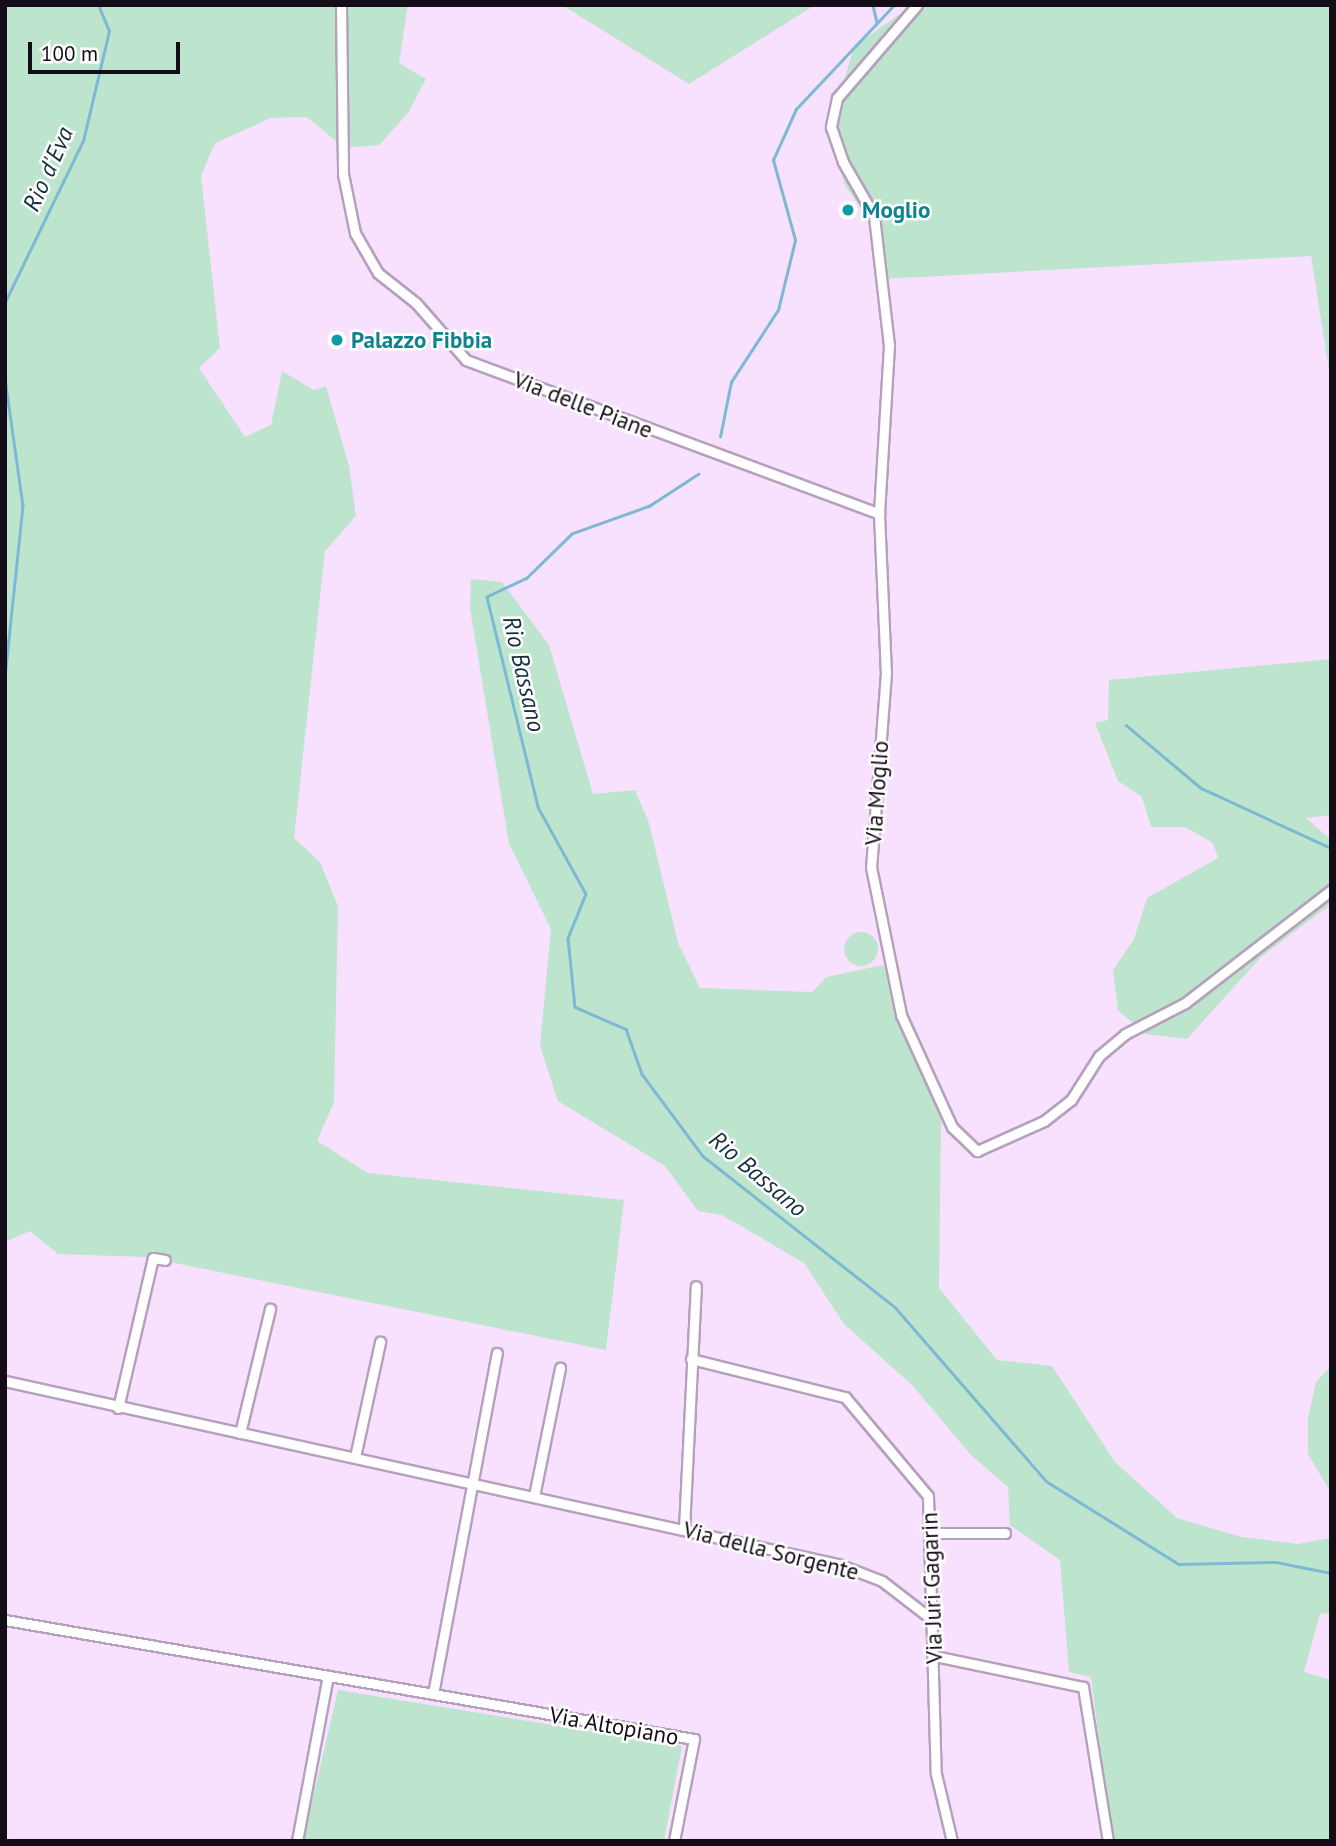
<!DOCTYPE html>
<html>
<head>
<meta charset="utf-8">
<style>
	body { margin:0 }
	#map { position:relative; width:1336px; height:1846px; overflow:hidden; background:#f7e1fe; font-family:"PT Sans",sans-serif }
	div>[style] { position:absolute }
	.green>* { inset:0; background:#bde5cd }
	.round { border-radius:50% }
	.stream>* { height:2.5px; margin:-1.25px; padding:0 1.25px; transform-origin:1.25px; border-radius:1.25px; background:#7db8d5 }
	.roads { filter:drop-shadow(2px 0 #b5a1bc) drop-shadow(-2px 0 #b5a1bc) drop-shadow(0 2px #b5a1bc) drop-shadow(0 -2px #b5a1bc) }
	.minor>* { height:9px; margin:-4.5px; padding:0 4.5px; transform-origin:4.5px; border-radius:4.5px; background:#fff }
	.dots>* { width:19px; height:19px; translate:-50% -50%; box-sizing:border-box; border:4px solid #fff; border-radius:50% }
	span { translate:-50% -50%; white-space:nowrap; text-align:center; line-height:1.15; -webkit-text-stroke:5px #fff; paint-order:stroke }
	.culture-label { font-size:23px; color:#0d838f; font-weight:700 }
	.left { translate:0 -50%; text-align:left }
	.street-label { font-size:23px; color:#140d17 }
	.water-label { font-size:24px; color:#132f3d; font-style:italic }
	.frame { position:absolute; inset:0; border:7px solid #140d17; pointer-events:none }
	.scale { position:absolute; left:28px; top:42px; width:152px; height:32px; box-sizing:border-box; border:4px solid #140d17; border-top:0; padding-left:9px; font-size:21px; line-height:24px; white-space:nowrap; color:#140d17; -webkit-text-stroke:5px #fff; paint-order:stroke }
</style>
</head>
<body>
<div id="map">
	<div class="green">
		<i style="clip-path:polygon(5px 5px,408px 5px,399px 63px,426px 79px,408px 113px,379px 145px,344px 148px,307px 117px,271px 118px,215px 143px,201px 176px,220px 348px,199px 368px,245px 437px,271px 425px,282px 371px,314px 390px,326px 386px,349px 466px,356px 516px,325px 551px,294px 838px,320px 862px,338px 906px,334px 1102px,317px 1141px,368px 1173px,624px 1200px,606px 1350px,145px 1257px,58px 1254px,30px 1231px,5px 1242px)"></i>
		<i style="clip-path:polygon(562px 5px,815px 5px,689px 84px)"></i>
		<i style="clip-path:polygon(913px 5px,1331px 5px,1331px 383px,1311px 256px,883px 279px,882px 285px,882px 240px,845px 185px,829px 133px,854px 46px)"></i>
		<i style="clip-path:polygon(471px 579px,502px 582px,549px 645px,593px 794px,635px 790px,649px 823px,678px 943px,700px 988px,812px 992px,826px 977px,883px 965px,941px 1119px,939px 1288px,997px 1360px,1052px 1366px,1115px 1462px,1177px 1518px,1242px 1537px,1297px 1544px,1331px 1538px,1331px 1613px,1320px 1614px,1304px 1672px,1331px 1680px,1331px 1841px,1112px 1841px,1091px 1677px,1069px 1672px,1060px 1560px,1010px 1525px,1008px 1487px,971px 1455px,913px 1386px,844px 1324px,804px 1263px,722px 1215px,698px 1211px,665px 1166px,558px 1101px,540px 1046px,551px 929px,509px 844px,470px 609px)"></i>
		<i style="clip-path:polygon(1331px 659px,1331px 815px,1306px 818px,1331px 840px,1331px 904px,1261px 957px,1187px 1039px,1145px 1034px,1118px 1010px,1113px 970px,1134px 939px,1147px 898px,1218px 858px,1213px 843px,1185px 827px,1151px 827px,1142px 797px,1118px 781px,1095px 723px,1108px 720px,1109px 680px)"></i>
		<i class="round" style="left:844px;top:932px;width:34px;height:34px"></i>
		<i style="clip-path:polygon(1331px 1366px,1331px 1493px,1308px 1454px,1308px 1418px,1316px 1382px)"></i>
		<i style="clip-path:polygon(338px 1690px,682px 1746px,664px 1841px,303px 1841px)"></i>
	</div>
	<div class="stream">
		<i style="left:873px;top:5px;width:18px;rotate:77deg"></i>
		<i style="left:5px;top:302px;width:179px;rotate:-64.2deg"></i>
		<i style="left:83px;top:141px;width:113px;rotate:-76.7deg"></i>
		<i style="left:109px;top:31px;width:28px;rotate:-113deg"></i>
		<i style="left:5px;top:378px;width:129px;rotate:82deg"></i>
		<i style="left:23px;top:506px;width:172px;rotate:96deg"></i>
		<i style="left:720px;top:437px;width:56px;rotate:-78.7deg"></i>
		<i style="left:731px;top:382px;width:86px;rotate:-56.9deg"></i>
		<i style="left:778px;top:310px;width:72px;rotate:-76.3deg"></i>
		<i style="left:795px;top:240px;width:83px;rotate:-105.4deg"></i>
		<i style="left:773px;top:160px;width:56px;rotate:-65.7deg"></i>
		<i style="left:796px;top:109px;width:143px;rotate:-46.7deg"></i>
		<i style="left:699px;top:474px;width:59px;rotate:146.9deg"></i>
		<i style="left:650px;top:506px;width:83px;rotate:160.3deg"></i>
		<i style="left:572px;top:534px;width:63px;rotate:135.6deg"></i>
		<i style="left:527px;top:578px;width:44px;rotate:154.6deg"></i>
		<i style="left:487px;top:597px;width:216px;rotate:76.3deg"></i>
		<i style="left:538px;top:807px;width:99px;rotate:61.1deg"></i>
		<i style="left:586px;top:894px;width:48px;rotate:112.2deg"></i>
		<i style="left:568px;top:938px;width:69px;rotate:84.2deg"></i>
		<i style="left:575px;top:1007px;width:56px;rotate:23.3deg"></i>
		<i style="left:626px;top:1029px;width:48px;rotate:70.4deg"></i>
		<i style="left:642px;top:1074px;width:102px;rotate:53.4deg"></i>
		<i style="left:703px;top:1156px;width:244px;rotate:38.2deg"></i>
		<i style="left:895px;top:1307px;width:230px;rotate:49deg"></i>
		<i style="left:1046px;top:1481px;width:157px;rotate:32deg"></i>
		<i style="left:1179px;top:1564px;width:97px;rotate:-1.2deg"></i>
		<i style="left:1276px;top:1562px;width:56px;rotate:11.3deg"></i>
		<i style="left:1126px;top:725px;width:98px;rotate:40deg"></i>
		<i style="left:1201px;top:788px;width:143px;rotate:24.8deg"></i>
	</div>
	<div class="roads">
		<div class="minor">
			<i style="left:341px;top:5px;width:169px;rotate:89.3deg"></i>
			<i style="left:343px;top:174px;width:60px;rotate:78.5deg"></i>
			<i style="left:355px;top:233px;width:46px;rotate:60.1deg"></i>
			<i style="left:378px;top:273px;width:48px;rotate:38.3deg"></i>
			<i style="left:416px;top:303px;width:76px;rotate:48.7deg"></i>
			<i style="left:466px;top:360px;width:441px;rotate:20.4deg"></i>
			<i style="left:917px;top:5px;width:123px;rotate:130.7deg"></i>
			<i style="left:837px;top:98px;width:30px;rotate:102deg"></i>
			<i style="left:831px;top:127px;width:37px;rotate:71deg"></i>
			<i style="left:843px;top:162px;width:62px;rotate:60.1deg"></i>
			<i style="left:874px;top:216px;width:130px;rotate:83.4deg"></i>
			<i style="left:889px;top:345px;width:169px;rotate:93.4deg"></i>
			<i style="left:879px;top:514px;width:159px;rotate:87.5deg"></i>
			<i style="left:886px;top:673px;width:195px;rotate:94.4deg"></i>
			<i style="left:871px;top:867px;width:151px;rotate:78.5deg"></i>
			<i style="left:901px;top:1015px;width:123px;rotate:65.5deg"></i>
			<i style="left:952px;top:1127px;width:35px;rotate:44deg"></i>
			<i style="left:977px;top:1151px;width:73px;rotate:-24.1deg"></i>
			<i style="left:1044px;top:1121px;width:34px;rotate:-38deg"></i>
			<i style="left:1071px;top:1100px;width:52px;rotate:-57.5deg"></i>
			<i style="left:1099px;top:1056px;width:34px;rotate:-40deg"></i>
			<i style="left:1125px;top:1034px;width:68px;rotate:-27.3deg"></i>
			<i style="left:1185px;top:1003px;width:185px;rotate:-37.7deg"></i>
			<i style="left:691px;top:1359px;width:159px;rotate:13.9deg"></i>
			<i style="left:845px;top:1397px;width:129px;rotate:50deg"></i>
			<i style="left:928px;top:1496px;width:278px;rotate:88.4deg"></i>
			<i style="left:936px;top:1774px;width:69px;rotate:76.6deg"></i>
			<i style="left:5px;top:1381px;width:853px;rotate:12.39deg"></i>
			<i style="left:838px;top:1564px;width:47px;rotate:21.1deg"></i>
			<i style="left:882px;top:1581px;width:61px;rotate:37.6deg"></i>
			<i style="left:118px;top:1408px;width:154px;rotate:-76.9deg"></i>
			<i style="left:153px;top:1258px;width:12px;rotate:9deg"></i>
			<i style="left:240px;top:1433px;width:128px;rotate:-76.4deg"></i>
			<i style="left:355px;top:1457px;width:118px;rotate:-77.7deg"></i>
			<i style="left:534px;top:1496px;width:131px;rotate:-78.5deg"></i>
			<i style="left:684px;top:1529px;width:243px;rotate:-87.2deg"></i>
			<i style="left:930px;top:1533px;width:75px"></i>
			<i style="left:5px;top:1620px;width:699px;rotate:9.8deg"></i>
			<i style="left:694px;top:1739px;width:104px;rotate:101.1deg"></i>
			<i style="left:935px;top:1656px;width:151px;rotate:11.8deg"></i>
			<i style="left:1083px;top:1687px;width:156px;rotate:80.8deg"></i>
			<i style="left:433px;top:1694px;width:347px;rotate:-79.4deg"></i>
			<i style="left:297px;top:1841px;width:168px;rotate:-79.4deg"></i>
		</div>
	</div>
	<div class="dots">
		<i style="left:848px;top:210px;background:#0f9aa8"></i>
		<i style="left:337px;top:340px;background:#0f9aa8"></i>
	</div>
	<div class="culture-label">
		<span class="left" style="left:862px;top:210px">Moglio</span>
		<span class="left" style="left:351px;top:340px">Palazzo Fibbia</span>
	</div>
	<div class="street-label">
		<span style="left:583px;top:405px;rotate:21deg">Via delle Piane</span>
		<span style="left:877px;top:793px;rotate:-86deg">Via Moglio</span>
		<span style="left:771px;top:1551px;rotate:14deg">Via della Sorgente</span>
		<span style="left:932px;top:1588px;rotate:-92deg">Via Juri Gagarin</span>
		<span style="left:614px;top:1726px;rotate:10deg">Via Altopiano</span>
	</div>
	<div class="water-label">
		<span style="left:48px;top:169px;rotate:-66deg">Rio d'Eva</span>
		<span style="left:524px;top:674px;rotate:77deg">Rio Bassano</span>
		<span style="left:758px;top:1174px;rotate:40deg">Rio Bassano</span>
	</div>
	<div class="frame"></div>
	<div class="scale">100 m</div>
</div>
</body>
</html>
